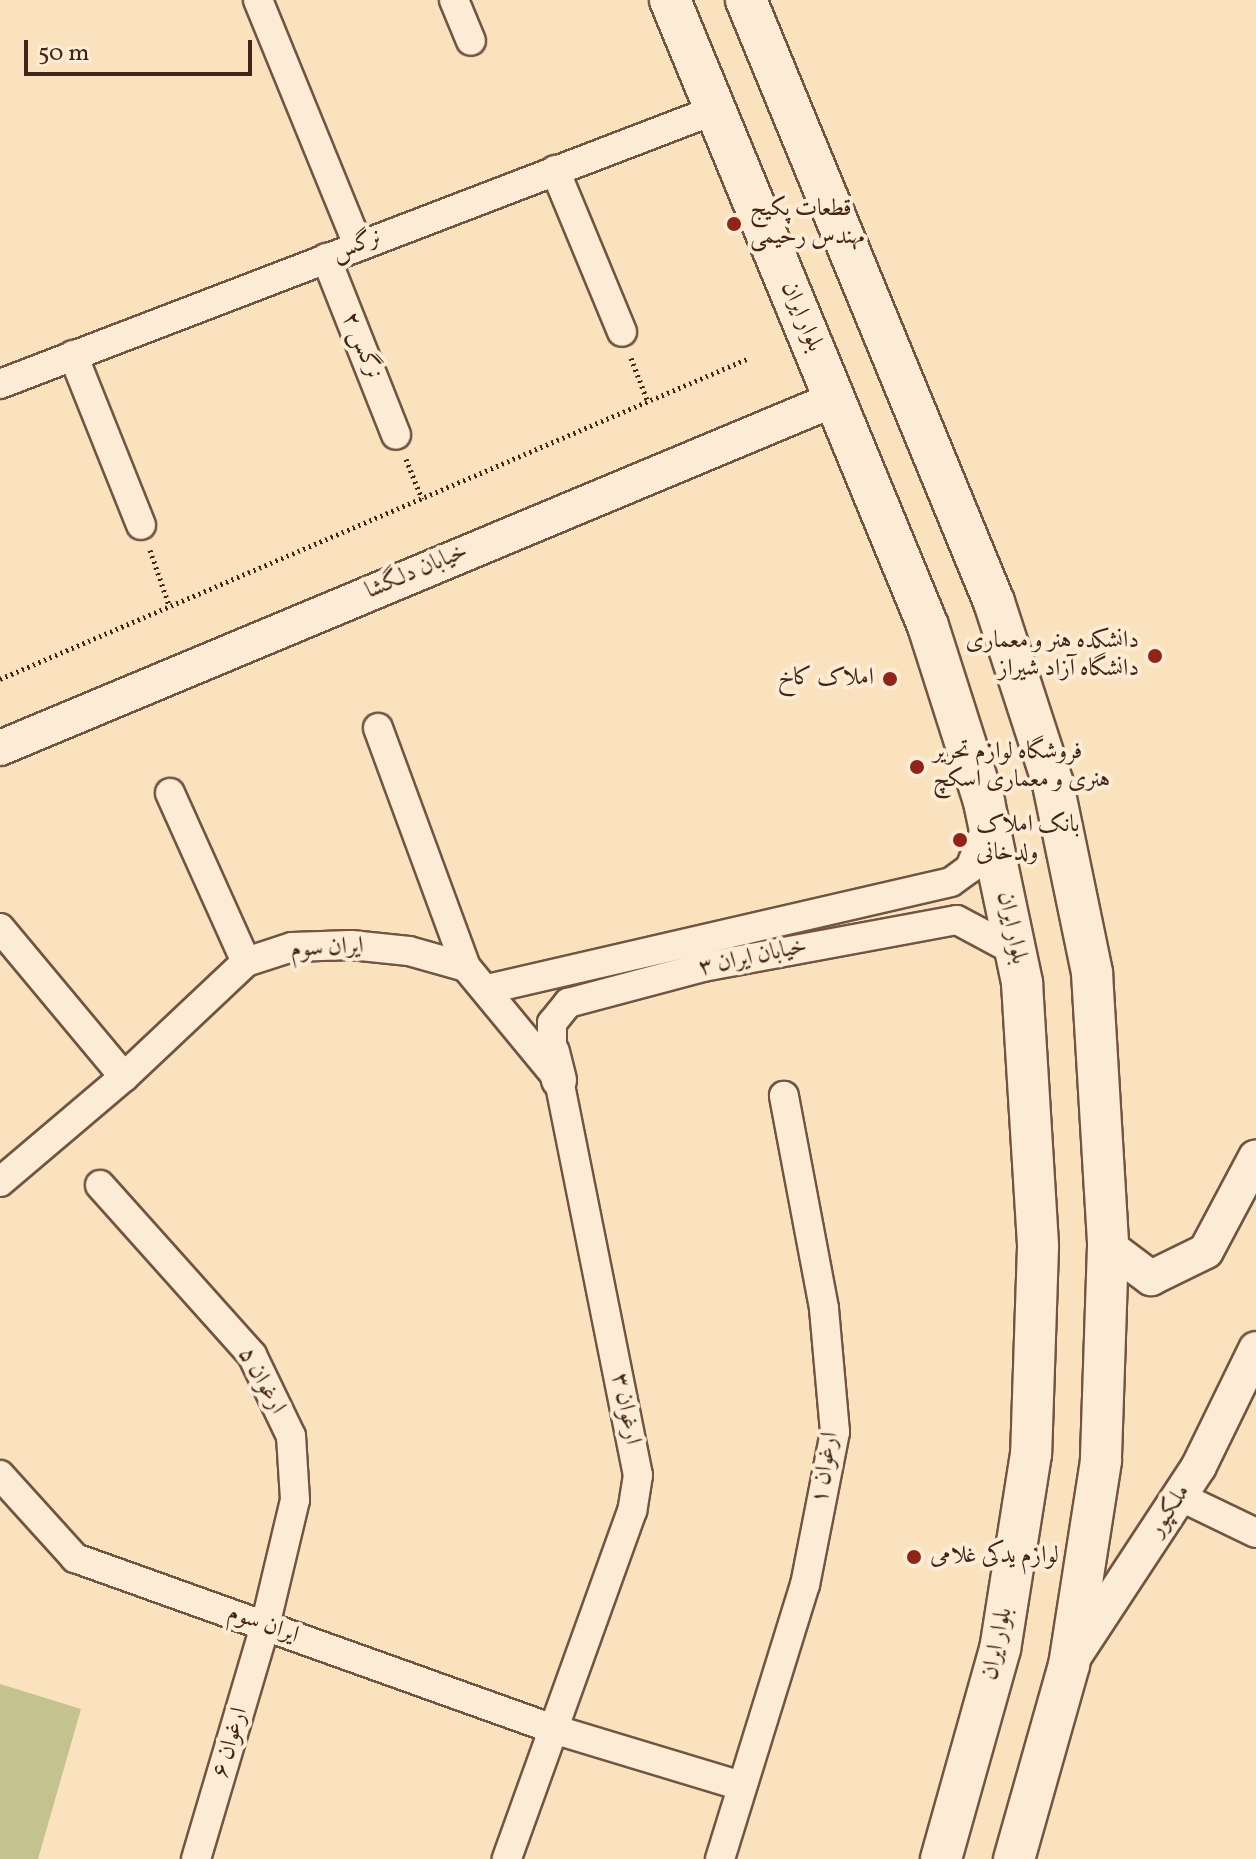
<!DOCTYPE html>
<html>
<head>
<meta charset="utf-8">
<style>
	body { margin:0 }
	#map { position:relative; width:1256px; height:1859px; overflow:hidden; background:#fae2bf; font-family:Vollkorn,Amiri,serif }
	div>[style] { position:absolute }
	.green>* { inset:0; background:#c4c28e }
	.path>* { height:5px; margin-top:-2.5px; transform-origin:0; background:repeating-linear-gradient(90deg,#442418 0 2px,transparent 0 6px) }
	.roads { filter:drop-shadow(2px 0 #725442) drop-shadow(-2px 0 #725442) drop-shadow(0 2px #725442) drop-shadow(0 -2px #725442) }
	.minor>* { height:28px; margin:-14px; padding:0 14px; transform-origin:14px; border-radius:14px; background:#fcecd5 }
	.tertiary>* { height:34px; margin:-17px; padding:0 17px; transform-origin:17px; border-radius:17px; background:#fcecd5 }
	.secondary>* { height:40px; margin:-20px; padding:0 20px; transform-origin:20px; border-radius:20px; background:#fcecd5 }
	.dots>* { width:22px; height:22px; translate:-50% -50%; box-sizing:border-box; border:4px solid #fcecd5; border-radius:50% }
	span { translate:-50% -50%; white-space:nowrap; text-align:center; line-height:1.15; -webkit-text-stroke:8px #fcecd5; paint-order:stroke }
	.poi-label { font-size:24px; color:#442418 }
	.left { translate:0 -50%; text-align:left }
	.right { translate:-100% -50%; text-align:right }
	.street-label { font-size:24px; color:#442418 }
	.scale { position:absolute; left:24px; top:40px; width:228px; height:36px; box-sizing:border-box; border:4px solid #442418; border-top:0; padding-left:10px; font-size:24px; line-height:28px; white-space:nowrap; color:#442418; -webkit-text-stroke:6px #fcecd5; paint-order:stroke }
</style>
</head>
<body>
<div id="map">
	<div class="green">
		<i style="clip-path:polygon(0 1684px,81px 1709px,38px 1859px,0 1859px)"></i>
	</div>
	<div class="path">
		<i style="left:631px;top:358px;width:47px;rotate:68.9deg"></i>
		<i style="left:406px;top:459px;width:43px;rotate:68.2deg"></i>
		<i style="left:150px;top:550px;width:58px;rotate:70.9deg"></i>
		<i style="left:0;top:679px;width:815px;rotate:-23.2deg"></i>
	</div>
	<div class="roads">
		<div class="minor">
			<i style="left:258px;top:0;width:265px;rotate:67.8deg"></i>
			<i style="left:454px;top:0;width:44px;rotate:67.5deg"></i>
			<i style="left:555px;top:170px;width:175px;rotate:67.5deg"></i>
			<i style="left:326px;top:258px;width:190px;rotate:68.4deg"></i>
			<i style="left:73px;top:355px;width:183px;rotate:68.2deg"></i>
			<i style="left:0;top:384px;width:766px;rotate:-20.97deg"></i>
			<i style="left:378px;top:728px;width:255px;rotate:69.8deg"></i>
			<i style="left:170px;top:793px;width:185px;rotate:65.8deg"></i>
			<i style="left:0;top:928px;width:194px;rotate:50.2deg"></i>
			<i style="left:488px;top:989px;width:475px;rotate:-13deg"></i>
			<i style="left:951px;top:882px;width:24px;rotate:-36deg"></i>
			<i style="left:970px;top:868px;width:48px;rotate:-68.2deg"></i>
			<i style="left:552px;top:1052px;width:29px;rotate:-90deg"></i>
			<i style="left:552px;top:1023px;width:26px;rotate:-51deg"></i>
			<i style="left:568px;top:1003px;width:140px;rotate:-14.9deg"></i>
			<i style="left:703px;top:967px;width:258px;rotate:-10.5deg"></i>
			<i style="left:957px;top:920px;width:66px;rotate:28.1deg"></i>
			<i style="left:0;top:1182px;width:162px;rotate:-40.3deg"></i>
			<i style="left:124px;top:1077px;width:168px;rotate:-43.3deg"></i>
			<i style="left:246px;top:962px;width:48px;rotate:-18.1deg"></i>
			<i style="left:292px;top:947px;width:59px;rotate:-1.9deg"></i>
			<i style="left:351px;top:945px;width:58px;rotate:5.9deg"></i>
			<i style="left:409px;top:951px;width:59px;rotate:15.7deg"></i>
			<i style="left:466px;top:967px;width:146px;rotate:50.5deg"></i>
			<i style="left:559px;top:1080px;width:403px;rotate:78.7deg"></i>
			<i style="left:638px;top:1475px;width:36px;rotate:99deg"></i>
			<i style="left:632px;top:1511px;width:370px;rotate:109.8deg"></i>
			<i style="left:100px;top:1185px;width:228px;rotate:48.2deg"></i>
			<i style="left:252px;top:1355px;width:90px;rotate:64.3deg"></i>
			<i style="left:291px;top:1436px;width:64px;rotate:86.4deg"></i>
			<i style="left:295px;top:1500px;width:130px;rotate:103.4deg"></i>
			<i style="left:265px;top:1626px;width:243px;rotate:106.5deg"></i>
			<i style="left:0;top:1475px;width:112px;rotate:47.9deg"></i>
			<i style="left:75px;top:1558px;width:511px;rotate:19.68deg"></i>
			<i style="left:556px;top:1730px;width:194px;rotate:16.8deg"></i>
			<i style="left:1179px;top:1496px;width:85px;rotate:25.7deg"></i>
			<i style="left:720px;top:1859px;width:287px;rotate:-72.8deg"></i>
			<i style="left:805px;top:1585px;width:156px;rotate:-78.9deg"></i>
			<i style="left:835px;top:1432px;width:124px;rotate:-95.1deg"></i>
			<i style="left:824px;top:1308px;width:216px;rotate:-100.7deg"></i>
		</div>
		<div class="tertiary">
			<i style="left:0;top:748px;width:905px;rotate:-22.68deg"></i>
			<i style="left:552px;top:1052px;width:29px;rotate:76deg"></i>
			<i style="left:1108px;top:1246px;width:54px;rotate:36.7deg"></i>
			<i style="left:1151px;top:1278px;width:61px;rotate:-26.1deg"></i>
			<i style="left:1206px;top:1251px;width:106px;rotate:-62deg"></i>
			<i style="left:1071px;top:1661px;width:233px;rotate:-56.7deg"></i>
			<i style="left:1199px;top:1466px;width:130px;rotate:-64deg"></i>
		</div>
		<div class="secondary">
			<i style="left:670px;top:0;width:677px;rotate:67.6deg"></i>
			<i style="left:928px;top:626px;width:185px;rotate:72.3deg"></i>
			<i style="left:984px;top:802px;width:185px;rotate:78.1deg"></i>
			<i style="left:1022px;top:983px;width:264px;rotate:86.5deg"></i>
			<i style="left:1038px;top:1247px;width:207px;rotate:91.9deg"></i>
			<i style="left:1031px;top:1454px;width:197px;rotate:99deg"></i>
			<i style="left:1000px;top:1649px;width:218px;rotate:105.7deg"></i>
			<i style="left:746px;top:0;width:651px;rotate:67.61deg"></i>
			<i style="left:994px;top:602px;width:191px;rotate:72deg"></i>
			<i style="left:1053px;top:784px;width:193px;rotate:78.3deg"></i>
			<i style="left:1092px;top:973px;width:273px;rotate:86.6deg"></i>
			<i style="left:1108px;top:1246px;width:215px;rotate:91.9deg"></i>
			<i style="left:1101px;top:1461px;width:206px;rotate:98.9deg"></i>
			<i style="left:1069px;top:1665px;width:202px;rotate:105.8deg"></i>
		</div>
	</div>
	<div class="dots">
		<i style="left:734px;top:224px;background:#8f2418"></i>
		<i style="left:1155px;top:656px;background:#8f2418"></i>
		<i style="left:890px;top:679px;background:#8f2418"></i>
		<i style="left:917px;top:767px;background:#8f2418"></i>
		<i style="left:960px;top:840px;background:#8f2418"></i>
		<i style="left:914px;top:1557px;background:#8f2418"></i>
	</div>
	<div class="poi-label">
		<span class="left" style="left:750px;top:224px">قطعات پکیج<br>مهندس رحیمی</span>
		<span class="right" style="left:1139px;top:656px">دانشکده هنر و معماری<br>دانشگاه آزاد شیراز</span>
		<span class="right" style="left:874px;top:679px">املاک کاخ</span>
		<span class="left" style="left:933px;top:767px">فروشگاه لوازم تحریر<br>هنری و معماری اسکچ</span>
		<span class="left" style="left:976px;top:840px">بانک املاک<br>ولدخانی</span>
		<span class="left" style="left:930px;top:1557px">لوازم یدکی غلامی</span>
	</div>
	<div class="street-label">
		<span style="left:357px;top:246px;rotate:-21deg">نرگس</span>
		<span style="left:801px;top:317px;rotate:67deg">بلوار ایران</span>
		<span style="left:361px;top:346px;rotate:68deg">نرگس ۲</span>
		<span style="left:417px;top:572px;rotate:-23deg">خیابان دلگشا</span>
		<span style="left:1011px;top:928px;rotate:78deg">بلوار ایران</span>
		<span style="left:327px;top:949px;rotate:-3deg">ایران سوم</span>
		<span style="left:753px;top:958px;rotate:-12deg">خیابان ایران ۳</span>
		<span style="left:261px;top:1381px;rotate:61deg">ارغوان ۵</span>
		<span style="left:625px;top:1409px;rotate:79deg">ارغوان ۳</span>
		<span style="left:826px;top:1468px;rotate:-81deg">ارغوان ۱</span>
		<span style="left:1170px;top:1511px;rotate:-57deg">ملکپور</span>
		<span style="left:263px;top:1625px;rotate:20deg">ایران سوم</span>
		<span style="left:998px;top:1644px;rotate:-78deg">بلوار ایران</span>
		<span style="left:231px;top:1743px;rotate:-73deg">ارغوان ۶</span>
	</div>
	<div class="scale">50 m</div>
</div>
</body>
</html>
